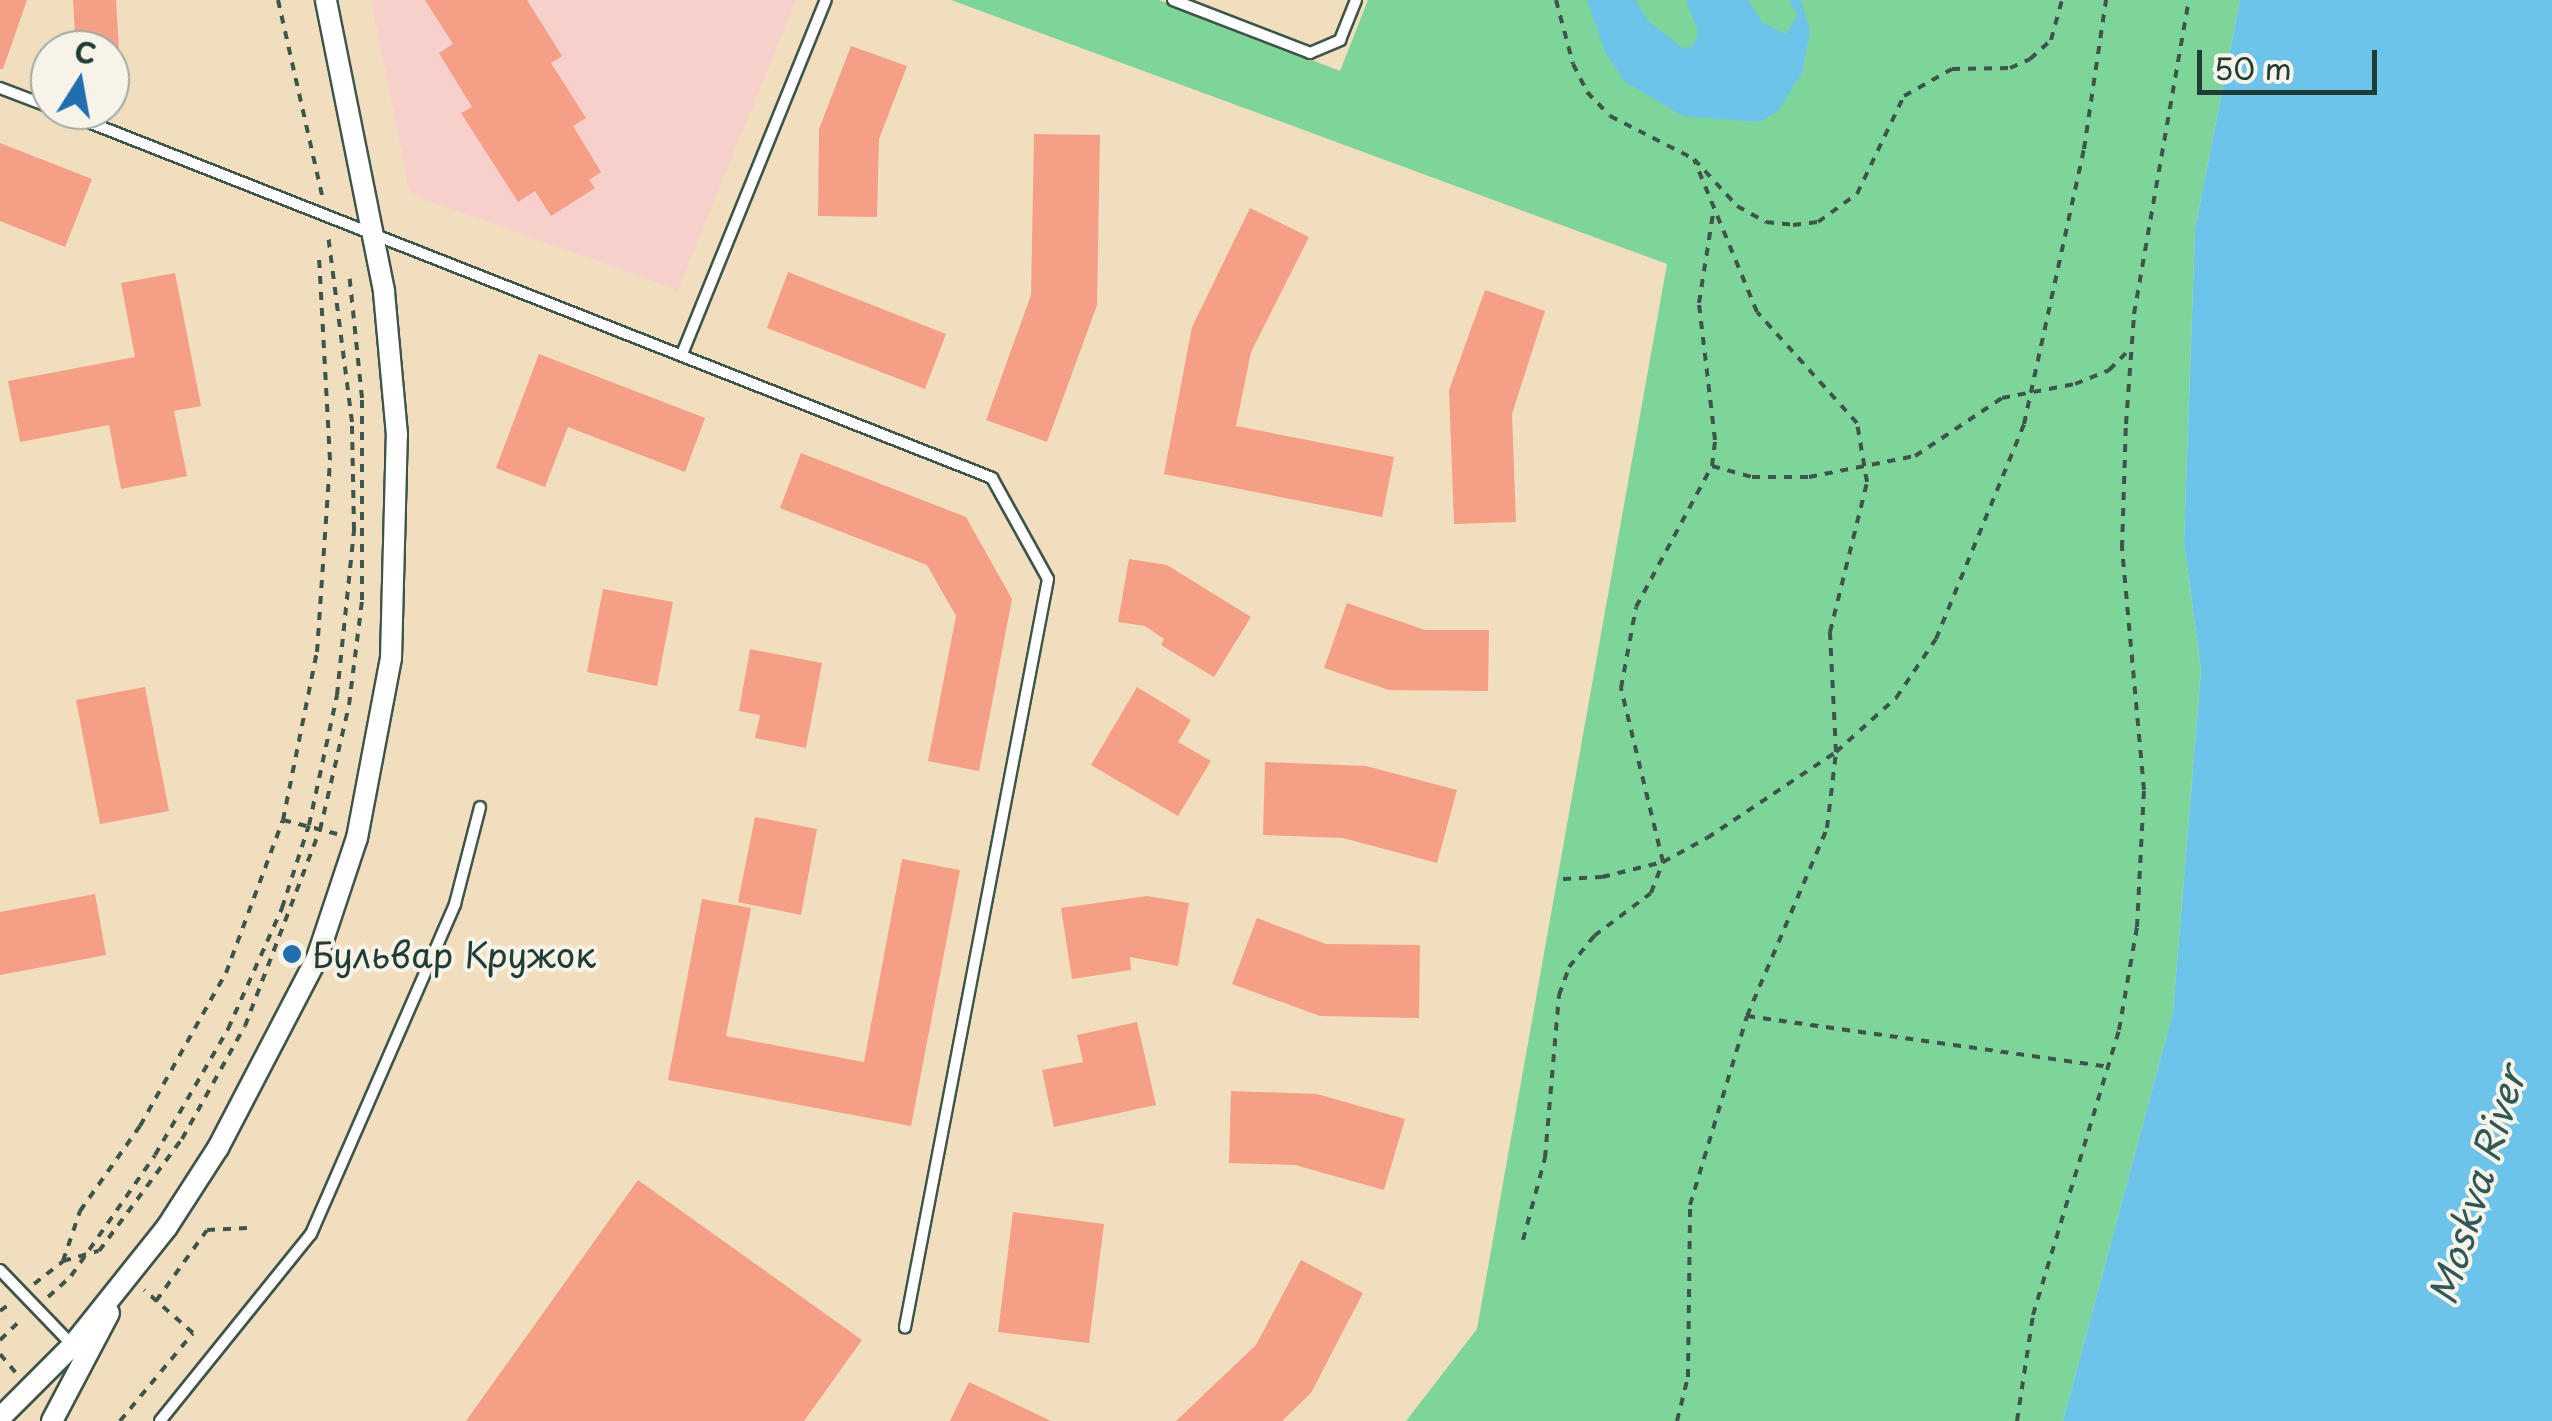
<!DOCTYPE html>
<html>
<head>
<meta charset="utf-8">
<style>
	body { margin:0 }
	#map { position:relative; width:2552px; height:1421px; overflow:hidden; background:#f1debe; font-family:"Playpen Sans",sans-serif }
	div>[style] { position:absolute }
	.built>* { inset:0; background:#f7d0cb }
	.green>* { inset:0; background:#7dd59a }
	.water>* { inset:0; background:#6dc4ea }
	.building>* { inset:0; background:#f59f87 }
	.path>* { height:4px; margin-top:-2px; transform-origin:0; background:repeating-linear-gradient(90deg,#3e5549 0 8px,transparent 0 16px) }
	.roads { filter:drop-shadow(2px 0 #3e5549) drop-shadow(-2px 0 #3e5549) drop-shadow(0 2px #3e5549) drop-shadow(0 -2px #3e5549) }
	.service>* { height:10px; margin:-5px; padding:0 5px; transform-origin:5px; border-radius:5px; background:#fff }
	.minor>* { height:20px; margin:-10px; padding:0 10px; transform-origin:10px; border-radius:10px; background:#fff }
	.dots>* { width:28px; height:28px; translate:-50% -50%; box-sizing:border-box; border:5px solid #f7f3e8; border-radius:50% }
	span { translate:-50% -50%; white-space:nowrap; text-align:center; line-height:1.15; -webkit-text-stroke:8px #f7f3e8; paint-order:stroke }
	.poi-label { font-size:35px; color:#1f3d34 }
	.left { translate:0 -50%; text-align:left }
	.water-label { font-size:38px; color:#2f5858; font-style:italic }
	.north { position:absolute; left:30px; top:30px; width:100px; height:100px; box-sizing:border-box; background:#f7f3e8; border:2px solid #a1aaa0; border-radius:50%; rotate:11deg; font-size:28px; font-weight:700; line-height:40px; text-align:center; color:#1f3d34 }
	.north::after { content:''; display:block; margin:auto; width:35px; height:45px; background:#1f6fb2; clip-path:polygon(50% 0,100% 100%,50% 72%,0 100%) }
	.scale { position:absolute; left:2197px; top:50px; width:180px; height:45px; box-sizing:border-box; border:5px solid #1f3d34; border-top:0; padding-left:12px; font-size:30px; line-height:35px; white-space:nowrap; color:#1f3d34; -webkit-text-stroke:8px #f7f3e8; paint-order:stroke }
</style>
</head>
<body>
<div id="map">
	<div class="built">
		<i style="clip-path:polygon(371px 0,796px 0,678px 290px,410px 194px)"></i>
	</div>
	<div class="green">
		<i style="clip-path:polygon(951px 0,1159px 0,1340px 71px,1368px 0,2240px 0,2195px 229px,2184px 542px,2201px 670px,2173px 1012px,2063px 1421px,1406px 1421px,1477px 1329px,1667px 264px)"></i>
	</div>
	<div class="water">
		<i style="clip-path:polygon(1587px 0,1636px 0,1648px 21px,1684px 49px,1693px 46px,1698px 32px,1686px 0,1748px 0,1762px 22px,1786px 34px,1798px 15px,1789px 0,1801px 0,1810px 32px,1802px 73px,1778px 111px,1759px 122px,1683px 116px,1624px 81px,1606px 54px)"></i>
		<i style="clip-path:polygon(2240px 0,2552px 0,2552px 1421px,2063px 1421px,2173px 1012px,2201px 670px,2184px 542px,2195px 229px)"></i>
	</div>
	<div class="building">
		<i style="clip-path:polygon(0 0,27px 0,3px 69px,0 69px)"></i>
		<i style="clip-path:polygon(73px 0,116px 0,119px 50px,76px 50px)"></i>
		<i style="clip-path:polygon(425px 0,527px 0,562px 56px,551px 63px,586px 118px,573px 126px,601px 172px,589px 180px,595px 188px,551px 216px,535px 191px,518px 202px,461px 113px,472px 107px,439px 53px,453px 44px)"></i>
		<i style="clip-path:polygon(851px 46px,907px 66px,879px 139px,877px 217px,818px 216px,819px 129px)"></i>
		<i style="clip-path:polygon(1034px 134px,1100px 135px,1097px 305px,1047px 442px,986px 420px,1031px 295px)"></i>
		<i style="clip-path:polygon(0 143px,92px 179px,65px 247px,0 221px)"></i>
		<i style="clip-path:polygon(1250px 208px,1309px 237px,1251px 352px,1236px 426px,1394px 457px,1382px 517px,1164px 474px,1192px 327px)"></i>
		<i style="clip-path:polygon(788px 272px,946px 334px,925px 389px,767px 328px)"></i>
		<i style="clip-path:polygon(175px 273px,201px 406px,174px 411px,187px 476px,121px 489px,109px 425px,20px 442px,8px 381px,135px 357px,121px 283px)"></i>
		<i style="clip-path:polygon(1485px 290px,1545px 311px,1512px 414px,1516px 522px,1454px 524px,1449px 390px)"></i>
		<i style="clip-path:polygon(539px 354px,705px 418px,685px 472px,568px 427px,545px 487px,496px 468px)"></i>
		<i style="clip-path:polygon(801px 453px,966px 517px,1012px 599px,979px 771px,928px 761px,956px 616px,927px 565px,780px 508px)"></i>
		<i style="clip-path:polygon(1129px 559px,1167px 565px,1251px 617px,1214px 677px,1161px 645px,1164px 639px,1145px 626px,1118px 622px)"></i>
		<i style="clip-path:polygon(603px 589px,673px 602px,657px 686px,587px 672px)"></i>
		<i style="clip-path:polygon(1347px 603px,1425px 630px,1489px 630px,1488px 691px,1389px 690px,1324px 668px)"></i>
		<i style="clip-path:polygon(750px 649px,822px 663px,806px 748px,755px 738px,760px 715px,739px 711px)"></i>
		<i style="clip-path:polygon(145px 687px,169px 811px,100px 824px,76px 700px)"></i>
		<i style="clip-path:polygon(1137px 687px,1191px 720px,1178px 742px,1211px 761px,1178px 816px,1091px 765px)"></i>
		<i style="clip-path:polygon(1265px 762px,1366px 766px,1457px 790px,1437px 863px,1343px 838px,1263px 835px)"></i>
		<i style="clip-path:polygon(755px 817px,817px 829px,801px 915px,738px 902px)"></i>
		<i style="clip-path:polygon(902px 859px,960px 870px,911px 1126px,668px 1080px,702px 899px,751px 908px,726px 1036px,864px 1062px)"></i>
		<i style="clip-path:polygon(95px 894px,106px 955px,0 975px,0 912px)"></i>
		<i style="clip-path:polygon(1147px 896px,1189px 903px,1178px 966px,1130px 957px,1131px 970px,1072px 979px,1061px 908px)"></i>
		<i style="clip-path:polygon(1257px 918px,1326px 944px,1420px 945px,1419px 1018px,1320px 1016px,1232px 984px)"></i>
		<i style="clip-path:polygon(1137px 1022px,1156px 1105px,1054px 1127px,1042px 1070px,1083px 1062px,1077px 1035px)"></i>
		<i style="clip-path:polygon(1231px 1091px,1317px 1094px,1405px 1119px,1384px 1190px,1295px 1165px,1229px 1163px)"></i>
		<i style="clip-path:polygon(638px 1180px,862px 1340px,804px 1421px,466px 1421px)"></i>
		<i style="clip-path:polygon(1013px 1212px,1104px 1224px,1089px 1343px,998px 1332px)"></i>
		<i style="clip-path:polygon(1301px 1260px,1363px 1293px,1311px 1393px,1282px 1421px,1176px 1421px,1256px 1345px)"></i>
		<i style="clip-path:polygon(969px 1382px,1051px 1421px,950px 1421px)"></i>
	</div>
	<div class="path">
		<i style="left:278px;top:0;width:200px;rotate:77.3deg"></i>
		<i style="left:1556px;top:0;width:66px;rotate:75.1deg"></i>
		<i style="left:1573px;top:64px;width:31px;rotate:63deg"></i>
		<i style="left:1587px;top:92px;width:33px;rotate:46deg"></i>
		<i style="left:1610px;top:116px;width:94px;rotate:27.1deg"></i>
		<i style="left:1694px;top:159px;width:64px;rotate:47.5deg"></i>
		<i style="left:1737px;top:206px;width:33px;rotate:29deg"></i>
		<i style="left:1766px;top:222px;width:27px;rotate:6deg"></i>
		<i style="left:1793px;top:225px;width:25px;rotate:-7deg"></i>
		<i style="left:1818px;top:222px;width:48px;rotate:-35.7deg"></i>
		<i style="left:1857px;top:194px;width:109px;rotate:-64.4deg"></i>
		<i style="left:1904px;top:96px;width:55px;rotate:-29.4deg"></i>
		<i style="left:1952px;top:69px;width:58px;rotate:-1deg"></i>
		<i style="left:2010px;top:68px;width:22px;rotate:-24deg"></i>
		<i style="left:2030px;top:59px;width:28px;rotate:-42deg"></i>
		<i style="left:2051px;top:40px;width:41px;rotate:-74.6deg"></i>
		<i style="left:1712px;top:466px;width:41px;rotate:15.4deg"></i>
		<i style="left:1752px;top:477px;width:57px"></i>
		<i style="left:1809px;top:477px;width:108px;rotate:-11.2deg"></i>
		<i style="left:1915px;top:456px;width:105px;rotate:-33.7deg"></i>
		<i style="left:2002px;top:398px;width:74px;rotate:-10.9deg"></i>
		<i style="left:2075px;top:384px;width:37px;rotate:-22deg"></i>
		<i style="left:2109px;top:370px;width:31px;rotate:-45deg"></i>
		<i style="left:283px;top:820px;width:56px;rotate:14.5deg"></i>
		<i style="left:1563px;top:879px;width:39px;rotate:-3deg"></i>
		<i style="left:1602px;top:877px;width:63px;rotate:-13.8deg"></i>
		<i style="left:1663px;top:862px;width:50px;rotate:-28.6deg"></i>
		<i style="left:1707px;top:838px;width:155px;rotate:-33.7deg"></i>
		<i style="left:1836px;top:752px;width:81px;rotate:-42deg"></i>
		<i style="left:1896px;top:698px;width:71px;rotate:-55.9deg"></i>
		<i style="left:1936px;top:639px;width:232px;rotate:-67.7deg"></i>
		<i style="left:2024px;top:424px;width:281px;rotate:-77.7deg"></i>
		<i style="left:2084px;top:149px;width:151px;rotate:-81.6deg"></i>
		<i style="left:1747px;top:1016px;width:366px;rotate:8deg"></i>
		<i style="left:1523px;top:1240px;width:85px;rotate:-75deg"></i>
		<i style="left:1545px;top:1158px;width:164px;rotate:-85.1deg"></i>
		<i style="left:1559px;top:995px;width:30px;rotate:-70deg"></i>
		<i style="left:1569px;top:967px;width:40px;rotate:-51deg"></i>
		<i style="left:1594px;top:936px;width:71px;rotate:-37deg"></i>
		<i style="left:1651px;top:893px;width:33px;rotate:-69deg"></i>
		<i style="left:1663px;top:862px;width:179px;rotate:-103.6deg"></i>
		<i style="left:1621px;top:688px;width:82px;rotate:-79.5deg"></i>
		<i style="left:1636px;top:607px;width:160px;rotate:-61.7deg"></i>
		<i style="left:1712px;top:466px;width:26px;rotate:-83deg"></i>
		<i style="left:1715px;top:440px;width:138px;rotate:-96.7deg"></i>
		<i style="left:1699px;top:303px;width:90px;rotate:-81.1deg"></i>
		<i style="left:63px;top:1261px;width:37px;rotate:-16deg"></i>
		<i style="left:99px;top:1251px;width:139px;rotate:-53.5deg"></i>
		<i style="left:182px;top:1139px;width:129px;rotate:-60.9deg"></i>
		<i style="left:245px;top:1026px;width:210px;rotate:-69.1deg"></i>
		<i style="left:320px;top:830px;width:128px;rotate:-76.9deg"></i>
		<i style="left:349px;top:705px;width:106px;rotate:-82.9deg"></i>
		<i style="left:362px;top:600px;width:202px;rotate:-90deg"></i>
		<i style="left:362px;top:398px;width:126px;rotate:-95.9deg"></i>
		<i style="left:34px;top:1284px;width:37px;rotate:-38deg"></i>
		<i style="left:63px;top:1261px;width:53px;rotate:-71.2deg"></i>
		<i style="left:80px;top:1211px;width:104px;rotate:-54.8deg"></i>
		<i style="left:140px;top:1126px;width:176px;rotate:-60.7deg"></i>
		<i style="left:226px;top:973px;width:163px;rotate:-69.6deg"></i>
		<i style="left:283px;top:820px;width:171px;rotate:-78.6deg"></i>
		<i style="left:317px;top:652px;width:192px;rotate:-86.1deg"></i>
		<i style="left:330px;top:460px;width:203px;rotate:-93.1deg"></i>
		<i style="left:48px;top:1297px;width:31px;rotate:-42deg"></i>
		<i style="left:71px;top:1276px;width:147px;rotate:-55.2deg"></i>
		<i style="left:155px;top:1155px;width:146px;rotate:-59.9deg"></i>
		<i style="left:228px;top:1029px;width:133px;rotate:-65.9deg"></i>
		<i style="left:282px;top:908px;width:87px;rotate:-72deg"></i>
		<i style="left:309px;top:825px;width:133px;rotate:-77.8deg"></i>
		<i style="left:337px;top:695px;width:166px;rotate:-84.1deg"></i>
		<i style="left:354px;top:530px;width:108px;rotate:-91.1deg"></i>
		<i style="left:352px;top:422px;width:190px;rotate:-97.3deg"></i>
		<i style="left:156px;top:1301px;width:87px;rotate:-54.3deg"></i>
		<i style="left:207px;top:1230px;width:40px;rotate:-2.9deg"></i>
		<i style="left:0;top:1311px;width:14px;rotate:-36deg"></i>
		<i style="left:0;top:1340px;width:30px;rotate:-44deg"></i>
		<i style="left:0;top:1354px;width:25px;rotate:50deg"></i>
		<i style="left:120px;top:1421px;width:114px;rotate:-50.3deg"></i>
		<i style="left:193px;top:1333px;width:65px;rotate:-138.7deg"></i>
		<i style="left:1677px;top:1421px;width:45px;rotate:-76deg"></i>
		<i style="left:1688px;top:1377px;width:172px;rotate:-89.3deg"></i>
		<i style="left:1690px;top:1205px;width:197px;rotate:-73.2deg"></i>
		<i style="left:1747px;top:1016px;width:204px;rotate:-66.9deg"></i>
		<i style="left:1827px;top:828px;width:77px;rotate:-83.2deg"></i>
		<i style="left:1836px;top:752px;width:120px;rotate:-92.9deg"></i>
		<i style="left:1830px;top:632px;width:154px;rotate:-76.1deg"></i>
		<i style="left:1867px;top:482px;width:60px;rotate:-99.6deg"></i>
		<i style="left:1857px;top:423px;width:149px;rotate:-132deg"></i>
		<i style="left:1757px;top:312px;width:165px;rotate:-112.4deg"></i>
		<i style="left:2017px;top:1421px;width:107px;rotate:-81.4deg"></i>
		<i style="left:2033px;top:1315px;width:298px;rotate:-73.2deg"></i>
		<i style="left:2119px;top:1030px;width:105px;rotate:-80.1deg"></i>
		<i style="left:2137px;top:927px;width:137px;rotate:-87.1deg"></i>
		<i style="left:2144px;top:790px;width:243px;rotate:-95.2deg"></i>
		<i style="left:2122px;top:548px;width:124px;rotate:-88.2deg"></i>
		<i style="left:2126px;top:424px;width:110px;rotate:-85.8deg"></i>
		<i style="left:2134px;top:314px;width:319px;rotate:-80.1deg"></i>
	</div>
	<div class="roads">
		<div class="service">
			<i style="left:1173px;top:0;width:147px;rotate:21.1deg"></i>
			<i style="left:1310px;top:53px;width:33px;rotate:-23deg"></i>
			<i style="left:1340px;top:40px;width:43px;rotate:-68.2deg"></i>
			<i style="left:0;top:88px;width:53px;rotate:20.8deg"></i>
			<i style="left:58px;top:110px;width:1004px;rotate:21.5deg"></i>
			<i style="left:992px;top:478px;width:115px;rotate:61deg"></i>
			<i style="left:1048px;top:579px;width:762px;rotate:100.82deg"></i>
			<i style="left:682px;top:354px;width:382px;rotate:-67.9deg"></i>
			<i style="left:0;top:1270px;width:108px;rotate:46.1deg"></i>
			<i style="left:160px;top:1421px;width:240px;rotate:-51.1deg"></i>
			<i style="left:311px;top:1234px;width:360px;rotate:-66.4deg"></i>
			<i style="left:455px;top:904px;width:100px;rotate:-75.5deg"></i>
		</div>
		<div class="minor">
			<i style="left:0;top:1418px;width:102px;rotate:-45deg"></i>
			<i style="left:72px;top:1346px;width:152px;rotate:-51.4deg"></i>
			<i style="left:167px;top:1227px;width:94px;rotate:-57.2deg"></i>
			<i style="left:218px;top:1148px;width:214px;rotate:-62.5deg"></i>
			<i style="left:317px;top:958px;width:126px;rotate:-71.6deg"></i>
			<i style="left:357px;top:838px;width:183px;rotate:-79.3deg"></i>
			<i style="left:391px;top:658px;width:223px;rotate:-88.5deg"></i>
			<i style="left:397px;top:435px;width:145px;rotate:-95.2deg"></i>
			<i style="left:384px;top:291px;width:297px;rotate:-101.3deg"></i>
			<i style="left:52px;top:1421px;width:122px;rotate:-62.2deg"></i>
		</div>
	</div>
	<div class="dots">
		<i style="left:292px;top:954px;background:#1f6fb2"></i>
	</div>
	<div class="poi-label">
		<span class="left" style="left:312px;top:954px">Бульвар Кружок</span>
	</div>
	<div class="water-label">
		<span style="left:2476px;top:1185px;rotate:-73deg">Moskva River</span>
	</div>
	<div class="north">С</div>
	<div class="scale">50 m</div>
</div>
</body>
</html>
